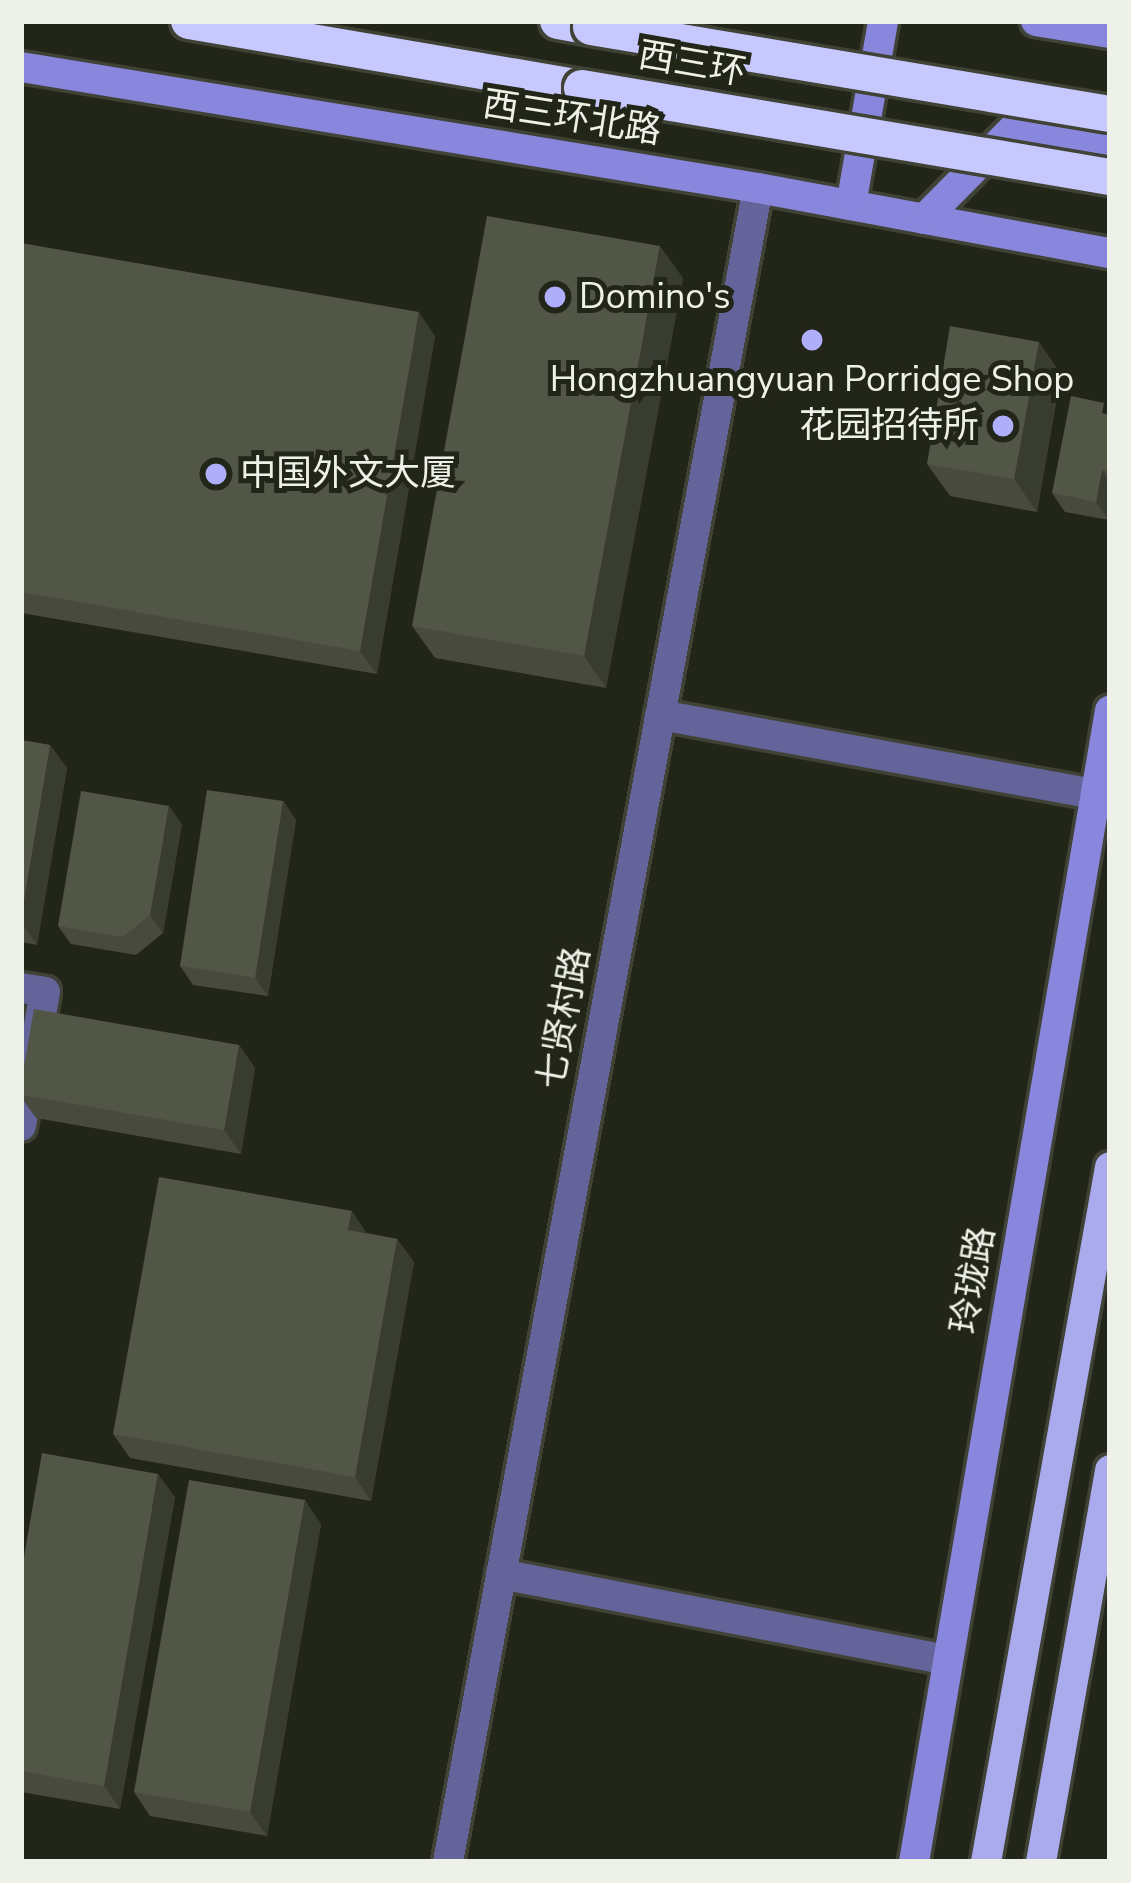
<!DOCTYPE html>
<html>
<head>
<meta charset="utf-8">
<style>
	body { margin:0 }
	#map { position:relative; width:1131px; height:1883px; overflow:hidden; background:#222618; font-family:"Nunito Sans","Noto Sans SC",sans-serif }
	div>[style] { position:absolute }
	.roads { filter:drop-shadow(3px 0 #3f4235) drop-shadow(-3px 0 #3f4235) drop-shadow(0 3px #3f4235) drop-shadow(0 -3px #3f4235) }
	.street>* { height:30px; margin:-15px; padding:0 15px; transform-origin:15px; border-radius:15px; background:#64649a }
	.secondary>* { height:30px; margin:-15px; padding:0 15px; transform-origin:15px; border-radius:15px; background:#8987dd }
	.primary>* { height:30px; margin:-15px; padding:0 15px; transform-origin:15px; border-radius:15px; background:#a9abed }
	.highway>* { height:36px; margin:-18px; padding:0 18px; transform-origin:18px; border-radius:18px; background:#c7c9fe }
	.bridges { filter:drop-shadow(3px 0 #3f4235) drop-shadow(-3px 0 #3f4235) drop-shadow(0 3px #3f4235) drop-shadow(0 -3px #3f4235) }
	.highway-bridge>* { height:36px; margin:-18px; padding:0 18px; transform-origin:18px; border-radius:18px; background:#c7c9fe }
	.wall>* { inset:0; background:#474a3c }
	.shaded-wall>* { inset:0; background:#393c31 }
	.building>* { inset:0; background:#525646 }
	.dots>* { width:33px; height:33px; translate:-50% -50%; box-sizing:border-box; border:6px solid #222618; border-radius:50% }
	span { translate:-50% -50%; white-space:nowrap; text-align:center; line-height:1.15; -webkit-text-stroke:10px #222618; paint-order:stroke }
	.street-label { font-size:36px; color:#eef1e7 }
	.poi-label { font-size:36px; color:#eef1e7 }
	.left { translate:0 -50%; text-align:left }
	.right { translate:-100% -50%; text-align:right }
	.frame { position:absolute; inset:0; border:24px solid #eef1e7; pointer-events:none }
</style>
</head>
<body>
<div id="map">
	<div class="roads">
		<div class="street">
			<i style="left:660px;top:715px;width:443px;rotate:10.3deg"></i>
			<i style="left:21px;top:988px;width:24px;rotate:9deg"></i>
			<i style="left:45px;top:992px;width:136px;rotate:100.2deg"></i>
			<i style="left:501px;top:1574px;width:455px;rotate:10.9deg"></i>
			<i style="left:448px;top:1862px;width:1702px;rotate:-79.51deg"></i>
		</div>
		<div class="secondary">
			<i style="left:1036px;top:21px;width:75px;rotate:9.2deg"></i>
			<i style="left:21px;top:67px;width:747px;rotate:9.32deg"></i>
			<i style="left:758px;top:188px;width:358px;rotate:10.5deg"></i>
			<i style="left:851px;top:205px;width:187px;rotate:-80.1deg"></i>
			<i style="left:924px;top:219px;width:131px;rotate:-45.3deg"></i>
			<i style="left:1016px;top:126px;width:95px;rotate:9.1deg"></i>
			<i style="left:914px;top:1862px;width:1168px;rotate:-80.34deg"></i>
		</div>
		<div class="primary">
			<i style="left:986px;top:1862px;width:706px;rotate:-79.88deg"></i>
			<i style="left:1041px;top:1862px;width:398px;rotate:-80deg"></i>
		</div>
		<div class="highway">
			<i style="left:189px;top:21px;width:399px;rotate:9.7deg"></i>
			<i style="left:558px;top:21px;width:34px;rotate:10deg"></i>
		</div>
	</div>
	<div class="bridges">
		<div class="highway-bridge">
			<i style="left:591px;top:27px;width:526px;rotate:9.52deg"></i>
			<i style="left:582px;top:88px;width:535px;rotate:9.57deg"></i>
		</div>
	</div>
	<div class="wall">
		<i style="clip-path:polygon(21px 243px,435px 336px,377px 674px,21px 613px)"></i>
		<i style="clip-path:polygon(683px 278px,606px 688px,435px 658px,412px 626px)"></i>
		<i style="clip-path:polygon(1061px 374px,1037px 512px,950px 496px,927px 464px)"></i>
		<i style="clip-path:polygon(1110px 411px,1109px 520px,1065px 512px,1052px 493px)"></i>
		<i style="clip-path:polygon(21px 740px,50px 745px,67px 768px,37px 945px,21px 942px)"></i>
		<i style="clip-path:polygon(283px 801px,296px 820px,268px 996px,193px 985px,180px 966px)"></i>
		<i style="clip-path:polygon(182px 824px,163px 933px,136px 955px,71px 944px,58px 926px)"></i>
		<i style="clip-path:polygon(239px 1045px,255px 1068px,241px 1154px,36px 1118px,21px 1097px,21px 1083px)"></i>
		<i style="clip-path:polygon(367px 1233px,397px 1239px,414px 1262px,371px 1501px,130px 1458px,113px 1434px)"></i>
		<i style="clip-path:polygon(175px 1497px,120px 1809px,21px 1792px,21px 1574px)"></i>
		<i style="clip-path:polygon(321px 1524px,267px 1836px,150px 1816px,134px 1792px)"></i>
	</div>
	<div class="shaded-wall">
		<i style="clip-path:polygon(660px 246px,683px 278px,606px 688px,584px 656px)"></i>
		<i style="clip-path:polygon(419px 312px,435px 336px,377px 674px,360px 651px)"></i>
		<i style="clip-path:polygon(1039px 342px,1061px 374px,1037px 512px,1014px 479px)"></i>
		<i style="clip-path:polygon(1102px 470px,1110px 482px,1109px 520px,1096px 502px)"></i>
		<i style="clip-path:polygon(50px 745px,67px 768px,37px 945px,21px 922px,21px 918px)"></i>
		<i style="clip-path:polygon(283px 801px,296px 820px,268px 996px,255px 978px)"></i>
		<i style="clip-path:polygon(169px 806px,182px 824px,163px 933px,150px 915px)"></i>
		<i style="clip-path:polygon(239px 1045px,255px 1068px,241px 1154px,224px 1130px)"></i>
		<i style="clip-path:polygon(352px 1211px,368px 1235px,348px 1230px)"></i>
		<i style="clip-path:polygon(397px 1239px,414px 1262px,371px 1501px,355px 1477px)"></i>
		<i style="clip-path:polygon(158px 1474px,175px 1497px,120px 1809px,104px 1786px)"></i>
		<i style="clip-path:polygon(305px 1500px,321px 1524px,267px 1836px,250px 1812px)"></i>
	</div>
	<div class="building">
		<i style="clip-path:polygon(487px 216px,660px 246px,584px 656px,412px 626px)"></i>
		<i style="clip-path:polygon(21px 243px,419px 312px,360px 651px,21px 592px)"></i>
		<i style="clip-path:polygon(950px 326px,1039px 342px,1014px 479px,927px 464px)"></i>
		<i style="clip-path:polygon(1071px 396px,1104px 403px,1102px 413px,1110px 415px,1110px 472px,1102px 470px,1096px 502px,1052px 493px)"></i>
		<i style="clip-path:polygon(21px 740px,50px 745px,21px 918px)"></i>
		<i style="clip-path:polygon(207px 790px,283px 801px,255px 978px,180px 966px)"></i>
		<i style="clip-path:polygon(81px 791px,169px 806px,150px 915px,123px 937px,58px 926px)"></i>
		<i style="clip-path:polygon(34px 1009px,239px 1045px,224px 1130px,21px 1095px,21px 1083px)"></i>
		<i style="clip-path:polygon(159px 1177px,352px 1211px,348px 1230px,397px 1239px,355px 1477px,113px 1434px)"></i>
		<i style="clip-path:polygon(42px 1453px,158px 1474px,104px 1786px,21px 1771px,21px 1574px)"></i>
		<i style="clip-path:polygon(189px 1480px,305px 1500px,250px 1812px,134px 1792px)"></i>
	</div>
	<div class="dots">
		<i style="left:555px;top:297px;background:#aeaefb"></i>
		<i style="left:812px;top:340px;background:#aeaefb"></i>
		<i style="left:1003px;top:426px;background:#aeaefb"></i>
		<i style="left:216px;top:474px;background:#aeaefb"></i>
	</div>
	<div class="street-label">
		<span style="left:692px;top:64px;rotate:10deg">西三环</span>
		<span style="left:572px;top:118px;rotate:9deg">西三环北路</span>
		<span style="left:564px;top:1018px;rotate:-79deg">七贤村路</span>
		<span style="left:973px;top:1280px;rotate:-80deg">玲珑路</span>
	</div>
	<div class="poi-label">
		<span class="left" style="left:579px;top:297px">Domino's</span>
		<span style="left:812px;top:380px">Hongzhuangyuan Porridge Shop</span>
		<span class="right" style="left:979px;top:426px">花园招待所</span>
		<span class="left" style="left:240px;top:474px">中国外文大厦</span>
	</div>
	<div class="frame"></div>
</div>
</body>
</html>
